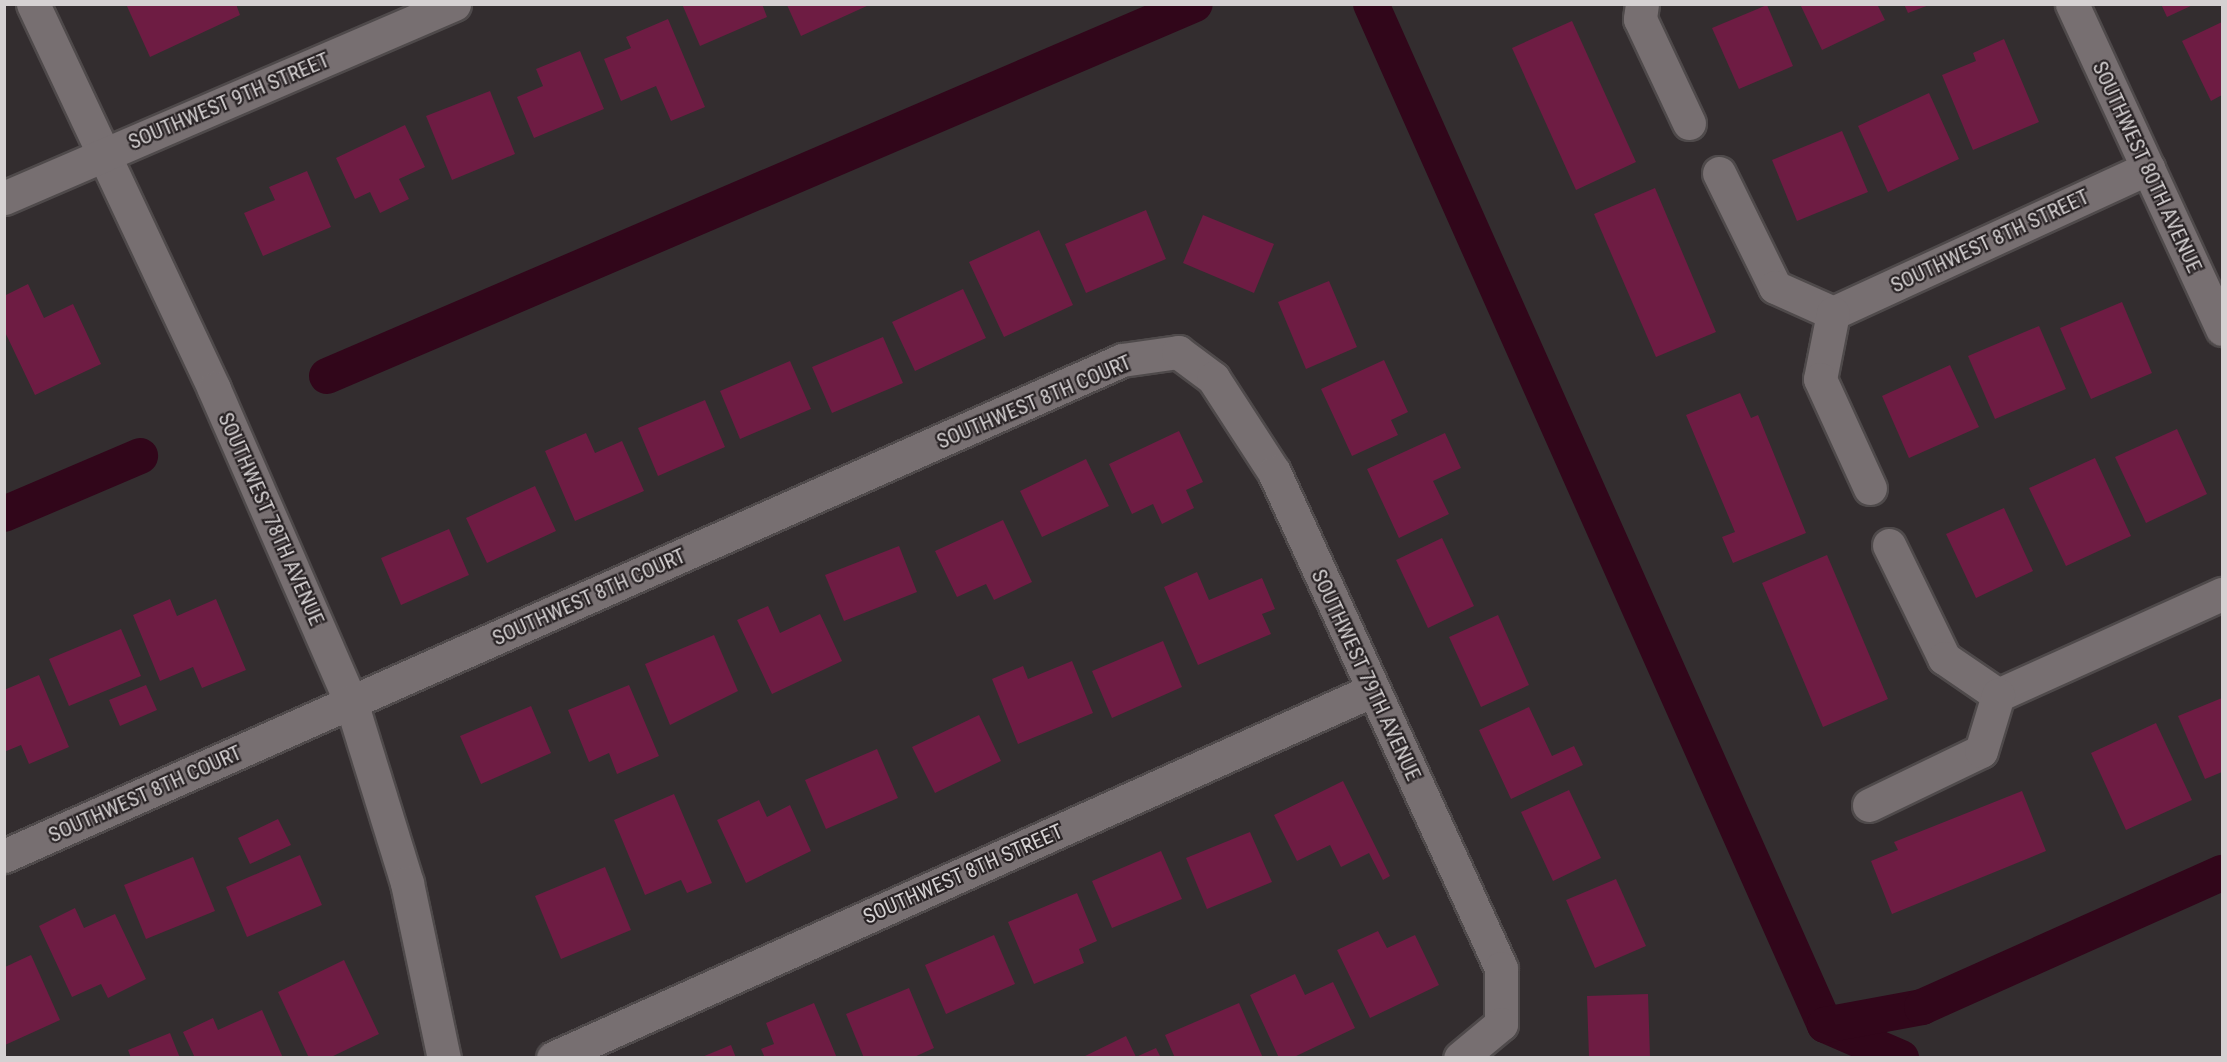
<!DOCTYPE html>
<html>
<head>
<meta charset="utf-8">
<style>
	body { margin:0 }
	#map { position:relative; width:2227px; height:1062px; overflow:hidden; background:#332d2f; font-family:"Roboto Condensed",sans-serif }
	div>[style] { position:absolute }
	.canal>* { height:36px; margin:-18px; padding:0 18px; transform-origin:18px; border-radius:18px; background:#31061a }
	.building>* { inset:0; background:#6e1c43 }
	.roads { filter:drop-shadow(2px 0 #4f4a4b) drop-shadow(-2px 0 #4f4a4b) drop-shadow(0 2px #4f4a4b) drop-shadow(0 -2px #4f4a4b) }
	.minor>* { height:33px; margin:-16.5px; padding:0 16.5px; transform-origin:16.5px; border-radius:16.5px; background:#776f71 }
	span { translate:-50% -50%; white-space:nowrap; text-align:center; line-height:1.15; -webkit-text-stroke:4.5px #292325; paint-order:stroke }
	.street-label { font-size:21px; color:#d5d1d2 }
	.frame { position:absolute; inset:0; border:6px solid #d5d1d2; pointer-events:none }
</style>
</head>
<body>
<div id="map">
	<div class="canal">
		<i style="left:1371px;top:4px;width:1117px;rotate:66.03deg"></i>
		<i style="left:1825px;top:1025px;width:83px;rotate:23.5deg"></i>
		<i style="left:327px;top:376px;width:944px;rotate:-23.2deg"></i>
		<i style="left:4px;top:514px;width:148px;rotate:-23.1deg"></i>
		<i style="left:1825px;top:1025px;width:99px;rotate:-10.5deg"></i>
		<i style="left:1922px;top:1007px;width:329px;rotate:-24.1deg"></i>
	</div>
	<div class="building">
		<i style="clip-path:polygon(126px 4px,236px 4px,240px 15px,150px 57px)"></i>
		<i style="clip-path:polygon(682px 4px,762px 4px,767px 17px,700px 46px)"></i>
		<i style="clip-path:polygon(1800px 4px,1877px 4px,1885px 20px,1822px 50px)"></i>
		<i style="clip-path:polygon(1904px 4px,1929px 4px,1929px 5px,1908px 13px)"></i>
		<i style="clip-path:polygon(2161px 4px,2195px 4px,2167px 17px)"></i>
		<i style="clip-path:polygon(787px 5px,869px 5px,801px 36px)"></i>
		<i style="clip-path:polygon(1767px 5px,1793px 66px,1739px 89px,1712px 28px)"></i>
		<i style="clip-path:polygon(668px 19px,705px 107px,671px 121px,656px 86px,621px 101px,604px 59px,631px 48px,626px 37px)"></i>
		<i style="clip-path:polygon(1572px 21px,1636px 162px,1576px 190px,1512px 48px)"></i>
		<i style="clip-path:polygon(2222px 22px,2222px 95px,2211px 101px,2182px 41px)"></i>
		<i style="clip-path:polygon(2004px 39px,2039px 122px,1973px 150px,1942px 75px,1976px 61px,1973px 53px)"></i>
		<i style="clip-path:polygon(580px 51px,604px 109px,534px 138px,517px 97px,543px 86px,536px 69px)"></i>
		<i style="clip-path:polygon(490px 91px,515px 154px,452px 180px,426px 116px)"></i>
		<i style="clip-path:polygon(1929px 93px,1959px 159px,1888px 192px,1858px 126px)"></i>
		<i style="clip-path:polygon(405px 125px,425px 167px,399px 179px,409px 199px,380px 213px,370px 192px,355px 199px,336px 158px)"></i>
		<i style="clip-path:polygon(1842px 131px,1868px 192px,1797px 221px,1772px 160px)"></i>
		<i style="clip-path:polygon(307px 171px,331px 227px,263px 256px,244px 213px,275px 200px,269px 187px)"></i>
		<i style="clip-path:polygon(1655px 188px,1716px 332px,1656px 357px,1594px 214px)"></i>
		<i style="clip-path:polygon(1146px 210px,1166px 259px,1086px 293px,1065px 244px)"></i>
		<i style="clip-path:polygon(1203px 215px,1274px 244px,1254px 293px,1183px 263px)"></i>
		<i style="clip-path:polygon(1039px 230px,1073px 305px,1004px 337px,969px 262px)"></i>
		<i style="clip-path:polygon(1329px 281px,1357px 347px,1306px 369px,1278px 302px)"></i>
		<i style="clip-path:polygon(28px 284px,44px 318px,73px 304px,101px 364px,35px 395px,4px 330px,4px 296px)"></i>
		<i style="clip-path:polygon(963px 289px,986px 338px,915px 371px,892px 322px)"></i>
		<i style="clip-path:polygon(2122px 302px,2152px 373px,2091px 399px,2060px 328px)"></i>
		<i style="clip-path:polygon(2039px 326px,2066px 389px,1995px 419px,1968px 356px)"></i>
		<i style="clip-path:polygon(883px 337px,903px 383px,832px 413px,812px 367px)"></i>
		<i style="clip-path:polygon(1384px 360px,1408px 412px,1391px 420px,1398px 435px,1352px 456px,1321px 389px)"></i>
		<i style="clip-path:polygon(790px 361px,811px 409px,740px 439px,720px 391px)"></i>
		<i style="clip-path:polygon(1950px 365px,1979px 427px,1909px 458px,1882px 396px)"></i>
		<i style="clip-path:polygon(1740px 393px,1751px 418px,1758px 415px,1806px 533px,1733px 563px,1722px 537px,1735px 532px,1686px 415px)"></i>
		<i style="clip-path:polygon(705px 400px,725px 447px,658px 476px,638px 428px)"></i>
		<i style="clip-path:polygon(2177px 429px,2207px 494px,2146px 523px,2115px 457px)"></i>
		<i style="clip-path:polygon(1179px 431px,1203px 482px,1186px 490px,1194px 508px,1162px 524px,1153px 504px,1132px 514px,1109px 464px)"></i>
		<i style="clip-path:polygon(586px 433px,595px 453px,622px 441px,644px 491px,575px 521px,545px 451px)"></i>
		<i style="clip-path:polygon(1445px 433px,1461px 468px,1433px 481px,1449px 514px,1399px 538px,1367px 469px)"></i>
		<i style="clip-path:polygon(2095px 458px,2131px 536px,2066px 566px,2029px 488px)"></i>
		<i style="clip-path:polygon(1086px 459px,1109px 506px,1042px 537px,1020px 491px)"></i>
		<i style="clip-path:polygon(535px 486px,556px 531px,487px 563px,466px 518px)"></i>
		<i style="clip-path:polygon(2004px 508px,2033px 571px,1976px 598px,1946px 534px)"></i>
		<i style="clip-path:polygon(1003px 520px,1032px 582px,994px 600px,986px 584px,957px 597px,935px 551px)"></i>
		<i style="clip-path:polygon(449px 529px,469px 575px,401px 605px,381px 558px)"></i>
		<i style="clip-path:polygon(1442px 538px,1474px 606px,1428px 628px,1396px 560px)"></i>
		<i style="clip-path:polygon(899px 546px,917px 592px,844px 621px,825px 575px)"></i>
		<i style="clip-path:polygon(1827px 555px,1888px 699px,1823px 727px,1762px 583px)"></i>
		<i style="clip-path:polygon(1197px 572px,1209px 600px,1262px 578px,1275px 609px,1262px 614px,1271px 634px,1198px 665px,1164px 587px)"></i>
		<i style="clip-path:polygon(170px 599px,177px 616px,216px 599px,246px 670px,202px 688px,193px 667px,160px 681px,133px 615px)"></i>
		<i style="clip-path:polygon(768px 606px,780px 633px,820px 614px,842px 661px,772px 694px,737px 620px)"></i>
		<i style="clip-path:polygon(1498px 615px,1529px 685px,1481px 707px,1449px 637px)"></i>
		<i style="clip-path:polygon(121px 629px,141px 676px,69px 706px,49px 659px)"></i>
		<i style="clip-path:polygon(714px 635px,738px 691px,670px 725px,645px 664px)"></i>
		<i style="clip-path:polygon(1163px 641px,1182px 687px,1112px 718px,1092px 671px)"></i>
		<i style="clip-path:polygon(1072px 661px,1093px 713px,1018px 744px,992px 679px,1023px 666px,1028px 679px)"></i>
		<i style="clip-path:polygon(39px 675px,69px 747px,29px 764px,21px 745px,4px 752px,4px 690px)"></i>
		<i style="clip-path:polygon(146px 685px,157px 710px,120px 726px,109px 700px)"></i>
		<i style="clip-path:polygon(629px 685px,659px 756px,617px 774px,609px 753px,589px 762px,568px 710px)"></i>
		<i style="clip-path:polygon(2222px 698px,2222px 772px,2205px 779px,2178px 716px)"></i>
		<i style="clip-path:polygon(531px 706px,551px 753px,481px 784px,460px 736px)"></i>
		<i style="clip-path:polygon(1529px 707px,1552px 756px,1574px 746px,1583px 765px,1511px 799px,1479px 730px)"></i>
		<i style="clip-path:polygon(979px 715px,1001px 761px,935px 793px,912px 747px)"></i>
		<i style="clip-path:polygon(2156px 723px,2192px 800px,2126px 830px,2091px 753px)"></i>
		<i style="clip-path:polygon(877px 749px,898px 798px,826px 829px,805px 780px)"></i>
		<i style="clip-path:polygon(1343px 781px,1390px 876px,1383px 880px,1369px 853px,1341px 867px,1330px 845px,1297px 861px,1274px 815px)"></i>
		<i style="clip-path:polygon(1569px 790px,1601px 858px,1553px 881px,1521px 812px)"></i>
		<i style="clip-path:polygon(2022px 791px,2046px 851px,1892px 914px,1871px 861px,1898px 850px,1894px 842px)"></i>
		<i style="clip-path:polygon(674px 794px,712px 883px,687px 893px,681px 880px,645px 895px,614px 820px)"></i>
		<i style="clip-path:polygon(759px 800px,767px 817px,790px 805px,811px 851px,746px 883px,717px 820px)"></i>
		<i style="clip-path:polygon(278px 819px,291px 845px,250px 864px,238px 838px)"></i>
		<i style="clip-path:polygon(1250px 832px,1272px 882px,1207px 909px,1186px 858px)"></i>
		<i style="clip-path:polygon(1161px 851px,1182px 899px,1112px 928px,1092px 881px)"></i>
		<i style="clip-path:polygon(300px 855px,322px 905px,247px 937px,226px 887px)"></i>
		<i style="clip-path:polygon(193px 857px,215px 911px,146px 939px,124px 885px)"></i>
		<i style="clip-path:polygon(605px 867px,631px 930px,561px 959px,535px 896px)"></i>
		<i style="clip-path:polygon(1616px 879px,1646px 946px,1595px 968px,1566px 900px)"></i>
		<i style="clip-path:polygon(1077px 893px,1097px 941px,1079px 949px,1084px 963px,1034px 984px,1008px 922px)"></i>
		<i style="clip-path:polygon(75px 908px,84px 928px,115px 914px,146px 979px,108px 998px,101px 984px,72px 997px,39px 926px)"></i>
		<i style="clip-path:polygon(1378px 931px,1387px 948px,1415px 935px,1439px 985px,1370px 1018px,1337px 950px)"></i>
		<i style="clip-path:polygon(994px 935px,1015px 984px,946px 1014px,925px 965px)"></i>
		<i style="clip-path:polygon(31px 955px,60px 1020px,5px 1045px,5px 967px)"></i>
		<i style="clip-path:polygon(344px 960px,379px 1034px,329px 1058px,309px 1058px,278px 992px)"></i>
		<i style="clip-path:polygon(1295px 974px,1305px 995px,1333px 982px,1355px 1028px,1292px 1058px,1279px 1058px,1250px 995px)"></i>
		<i style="clip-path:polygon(909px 988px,934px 1048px,912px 1058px,864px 1058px,846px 1014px)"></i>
		<i style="clip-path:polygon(1648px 994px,1650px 1058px,1589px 1058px,1587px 996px)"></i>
		<i style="clip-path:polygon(814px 1003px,837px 1058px,765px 1058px,761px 1049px,774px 1044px,766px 1023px)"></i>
		<i style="clip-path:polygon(1239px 1003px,1263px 1058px,1175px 1058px,1165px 1035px)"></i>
		<i style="clip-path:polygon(262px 1010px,283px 1058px,195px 1058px,183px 1032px,213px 1018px,218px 1030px)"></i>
		<i style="clip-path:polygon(170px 1033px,180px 1058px,131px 1058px,128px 1050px)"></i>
		<i style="clip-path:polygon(1126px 1036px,1136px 1057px,1156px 1048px,1161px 1058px,1081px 1058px)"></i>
		<i style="clip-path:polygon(731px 1045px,736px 1058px,702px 1058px,702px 1057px)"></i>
	</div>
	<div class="roads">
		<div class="minor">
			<i style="left:33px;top:4px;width:425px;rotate:64.8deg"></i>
			<i style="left:214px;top:389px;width:342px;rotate:66.4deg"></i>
			<i style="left:351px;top:702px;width:189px;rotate:72.8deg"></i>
			<i style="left:407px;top:883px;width:179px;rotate:78.1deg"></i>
			<i style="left:1642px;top:4px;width:15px;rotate:98deg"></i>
			<i style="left:1640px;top:19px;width:115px;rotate:64.8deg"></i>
			<i style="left:2072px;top:4px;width:358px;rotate:65.2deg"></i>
			<i style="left:1719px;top:173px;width:127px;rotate:63.8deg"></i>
			<i style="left:1775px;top:287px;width:64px;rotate:24.1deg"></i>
			<i style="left:4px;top:198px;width:490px;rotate:-23.3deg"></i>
			<i style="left:1833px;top:313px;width:347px;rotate:-24.7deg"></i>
			<i style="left:1833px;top:313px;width:67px;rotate:101.1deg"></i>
			<i style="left:1820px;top:379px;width:120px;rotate:65.4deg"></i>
			<i style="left:1889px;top:545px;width:126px;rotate:64deg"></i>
			<i style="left:1944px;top:658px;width:65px;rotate:34.4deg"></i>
			<i style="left:1998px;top:695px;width:246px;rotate:-24.3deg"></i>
			<i style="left:1869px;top:805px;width:124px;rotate:-25.7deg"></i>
			<i style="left:1981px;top:751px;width:59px;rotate:-73.1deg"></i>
			<i style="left:4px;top:856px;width:1223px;rotate:-23.92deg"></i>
			<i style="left:1122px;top:360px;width:57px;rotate:-8.1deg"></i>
			<i style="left:1178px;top:352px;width:44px;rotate:36.6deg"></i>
			<i style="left:1213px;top:378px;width:112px;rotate:57deg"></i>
			<i style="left:1274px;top:472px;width:545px;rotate:65.41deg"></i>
			<i style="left:1501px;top:968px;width:56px;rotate:90deg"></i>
			<i style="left:1501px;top:1024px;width:53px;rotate:140.3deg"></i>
			<i style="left:553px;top:1058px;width:899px;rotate:-24.17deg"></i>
		</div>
	</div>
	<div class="street-label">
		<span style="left:229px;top:101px;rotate:-23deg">SOUTHWEST 9TH STREET</span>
		<span style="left:2147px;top:167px;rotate:65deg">SOUTHWEST 80TH AVENUE</span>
		<span style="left:1990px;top:241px;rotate:-25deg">SOUTHWEST 8TH STREET</span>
		<span style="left:1034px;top:402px;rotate:-23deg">SOUTHWEST 8TH COURT</span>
		<span style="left:271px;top:519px;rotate:66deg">SOUTHWEST 78TH AVENUE</span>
		<span style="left:589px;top:597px;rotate:-24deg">SOUTHWEST 8TH COURT</span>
		<span style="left:1366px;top:675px;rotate:65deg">SOUTHWEST 79TH AVENUE</span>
		<span style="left:145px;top:794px;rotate:-24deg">SOUTHWEST 8TH COURT</span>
		<span style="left:963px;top:874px;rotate:-24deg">SOUTHWEST 8TH STREET</span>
	</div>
	<div class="frame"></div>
</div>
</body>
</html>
